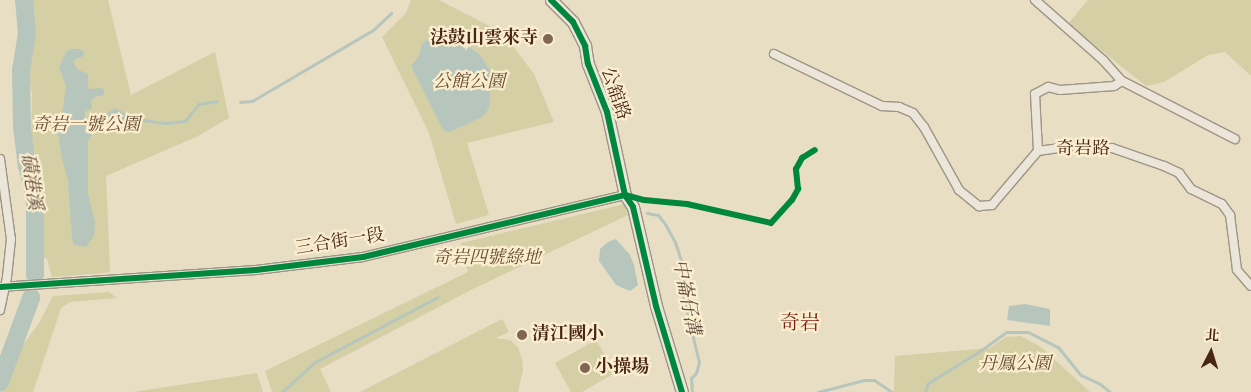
<!DOCTYPE html>
<html>
<head>
<meta charset="utf-8">
<style>
	body { margin:0 }
	#map { position:relative; width:1251px; height:392px; overflow:hidden; background:#e8dec4; font-family:Vollkorn,"Noto Serif TC",serif }
	div>[style] { position:absolute }
	.green>* { inset:0; background:#d4cfa4 }
	.water>* { inset:0; background:#b7c6bc }
	.stream>* { height:3px; margin:-1.5px; padding:0 1.5px; transform-origin:1.5px; border-radius:1.5px; background:#b7c6bc }
	.river>* { height:18px; margin:-9px; padding:0 9px; transform-origin:9px; border-radius:9px; background:#b7c6bc }
	.roads { filter:drop-shadow(1px 0 #9e9484) drop-shadow(-1px 0 #9e9484) drop-shadow(0 1px #9e9484) drop-shadow(0 -1px #9e9484) }
	.street>* { height:8px; margin:-4px; padding:0 4px; transform-origin:4px; border-radius:4px; background:#ebe6d9 }
	.secondary>* { height:11px; margin:-5.5px; padding:0 5.5px; transform-origin:5.5px; border-radius:5.5px; background:#ebe6d9 }
	.cycleway>* { height:6px; margin:-3px; padding:0 3px; transform-origin:3px; border-radius:3px; background:#00873e }
	.dots>* { width:14px; height:14px; translate:-50% -50%; box-sizing:border-box; border:2px solid #faeecf; border-radius:50% }
	span { translate:-50% -50%; white-space:nowrap; text-align:center; line-height:1.15; -webkit-text-stroke:4.5px #faeecf; paint-order:stroke }
	.poi-label { font-size:18px; color:#492516; font-weight:700 }
	.right { translate:-100% -50%; text-align:right }
	.left { translate:0 -50%; text-align:left }
	.park-label { font-size:18px; color:#684c33; font-style:italic }
	.street-label { font-size:18px; color:#492516 }
	.water-label { font-size:19px; color:#5f4b3f; font-style:italic }
	.quarter-label { font-size:20px; color:#7a1f14 }
	.north { position:absolute; left:1186px; top:327px; width:50px; height:50px; -webkit-text-stroke:4px #faeecf; paint-order:stroke; rotate:5deg; font-size:14px; font-weight:700; line-height:20px; text-align:center; color:#492516 }
	.north::after { content:''; display:block; margin:auto; width:18px; height:22px; background:#492516; clip-path:polygon(50% 0,100% 100%,50% 72%,0 100%) }
</style>
</head>
<body>
<div id="map">
	<div class="green">
		<i style="clip-path:polygon(29px 0,108px 0,131px 95px,215px 52px,229px 118px,196px 137px,106px 176px,110px 271px,105px 273px,52px 277px,47px 259px,42px 256px,40px 196px,31px 145px,32px 94px,28px 69px,33px 34px)"></i>
		<i style="clip-path:polygon(411px 0,439px 0,503px 33px,534px 74px,554px 122px,467px 143px,489px 215px,456px 224px,429px 133px,382px 37px,406px 13px)"></i>
		<i style="clip-path:polygon(1088px 0,1251px 0,1251px 76px,1225px 52px,1208px 55px,1164px 82px,1146px 86px,1068px 24px)"></i>
		<i style="clip-path:polygon(625px 204px,628px 215px,473px 289px,320px 369px,331px 392px,272px 392px,265px 371px,468px 272px,461px 243px)"></i>
		<i style="clip-path:polygon(109px 292px,117px 298px,70px 302px,61px 308px,33px 392px,0 392px,0 376px,39px 323px,53px 296px)"></i>
		<i style="clip-path:polygon(502px 319px,509px 332px,496px 338px,510px 340px,518px 347px,522px 359px,523px 370px,518px 392px,360px 392px)"></i>
		<i style="clip-path:polygon(1021px 336px,1041px 347px,1090px 392px,894px 392px,895px 356px,990px 348px,1006px 337px)"></i>
		<i style="clip-path:polygon(596px 340px,615px 373px,582px 392px,571px 392px,555px 363px)"></i>
		<i style="clip-path:polygon(257px 373px,263px 392px,133px 392px)"></i>
	</div>
	<div class="water">
		<i style="clip-path:polygon(446px 36px,461px 41px,480px 55px,491px 72px,489px 108px,484px 116px,450px 132px,443px 130px,411px 66px,419px 56px,422px 44px,429px 38px)"></i>
		<i style="clip-path:polygon(71px 49px,80px 49px,84px 52px,83px 56px,73px 61px,77px 69px,88px 74px,88px 86px,90px 89px,103px 88px,104px 91px,104px 95px,94px 97px,91px 100px,92px 108px,85px 112px,85px 117px,95px 126px,106px 122px,108px 113px,115px 108px,136px 119px,120px 130px,114px 131px,107px 126px,103px 127px,92px 135px,88px 141px,88px 194px,95px 222px,94px 236px,86px 247px,74px 245px,72px 238px,68px 180px,62px 158px,57px 127px,63px 109px,66px 86px,59px 67px,66px 52px)"></i>
		<i style="clip-path:polygon(616px 239px,630px 255px,634px 265px,638px 285px,630px 291px,616px 285px,599px 261px,600px 249px,608px 242px)"></i>
		<i style="clip-path:polygon(1025px 304px,1050px 309px,1050px 326px,1007px 320px,1009px 306px)"></i>
	</div>
	<div class="stream">
		<i style="left:240px;top:102px;width:12px;rotate:-5deg"></i>
		<i style="left:252px;top:101px;width:140px;rotate:-30.4deg"></i>
		<i style="left:373px;top:30px;width:25px;rotate:-43deg"></i>
		<i style="left:136px;top:119px;width:30px;rotate:8deg"></i>
		<i style="left:166px;top:123px;width:19px;rotate:-6deg"></i>
		<i style="left:185px;top:121px;width:22px;rotate:-51deg"></i>
		<i style="left:199px;top:104px;width:18px;rotate:-9deg"></i>
		<i style="left:647px;top:213px;width:11px;rotate:10deg"></i>
		<i style="left:658px;top:215px;width:11px;rotate:52deg"></i>
		<i style="left:665px;top:224px;width:21px;rotate:61deg"></i>
		<i style="left:675px;top:242px;width:23px;rotate:72deg"></i>
		<i style="left:682px;top:264px;width:11px;rotate:100deg"></i>
		<i style="left:680px;top:275px;width:21px;rotate:82deg"></i>
		<i style="left:683px;top:296px;width:68px;rotate:76.4deg"></i>
		<i style="left:699px;top:362px;width:11px;rotate:105deg"></i>
		<i style="left:696px;top:373px;width:7px;rotate:135deg"></i>
		<i style="left:691px;top:378px;width:14px;rotate:86deg"></i>
		<i style="left:282px;top:392px;width:45px;rotate:-42.3deg"></i>
		<i style="left:315px;top:362px;width:139px;rotate:-27.9deg"></i>
		<i style="left:818px;top:392px;width:48px;rotate:-14.6deg"></i>
		<i style="left:864px;top:380px;width:10px"></i>
		<i style="left:874px;top:380px;width:22px;rotate:34deg"></i>
		<i style="left:925px;top:392px;width:9px;rotate:-72deg"></i>
		<i style="left:928px;top:383px;width:61px;rotate:-31.6deg"></i>
		<i style="left:980px;top:351px;width:32px;rotate:-36deg"></i>
		<i style="left:1006px;top:332px;width:22px"></i>
		<i style="left:1028px;top:332px;width:34px;rotate:27deg"></i>
		<i style="left:1058px;top:347px;width:36px;rotate:51deg"></i>
		<i style="left:1081px;top:375px;width:21px;rotate:25deg"></i>
		<i style="left:1100px;top:384px;width:13px;rotate:39deg"></i>
	</div>
	<div class="river">
		<i style="left:24px;top:0;width:33px;rotate:85deg"></i>
		<i style="left:27px;top:33px;width:37px;rotate:99deg"></i>
		<i style="left:21px;top:70px;width:57px;rotate:89deg"></i>
		<i style="left:22px;top:127px;width:39px;rotate:83deg"></i>
		<i style="left:27px;top:166px;width:23px;rotate:75deg"></i>
		<i style="left:33px;top:188px;width:17px;rotate:83deg"></i>
		<i style="left:35px;top:205px;width:70px;rotate:90deg"></i>
		<i style="left:0;top:382px;width:90px;rotate:-69.7deg"></i>
	</div>
	<div class="roads">
		<div class="street">
			<i style="left:1035px;top:0;width:91px;rotate:41.4deg"></i>
			<i style="left:1103px;top:60px;width:28px;rotate:48deg"></i>
			<i style="left:1122px;top:81px;width:127px;rotate:27.2deg"></i>
			<i style="left:774px;top:54px;width:120px;rotate:25.7deg"></i>
			<i style="left:882px;top:106px;width:17px;rotate:3deg"></i>
			<i style="left:899px;top:107px;width:15px;rotate:23deg"></i>
			<i style="left:913px;top:113px;width:18px;rotate:52deg"></i>
			<i style="left:924px;top:127px;width:72px;rotate:60.9deg"></i>
			<i style="left:959px;top:190px;width:26px;rotate:39deg"></i>
			<i style="left:979px;top:206px;width:13px;rotate:-4deg"></i>
			<i style="left:992px;top:205px;width:71px;rotate:-49.6deg"></i>
			<i style="left:1038px;top:151px;width:37px;rotate:-8deg"></i>
			<i style="left:1075px;top:146px;width:37px;rotate:3deg"></i>
			<i style="left:1112px;top:148px;width:55px;rotate:19.1deg"></i>
			<i style="left:1164px;top:166px;width:17px;rotate:25deg"></i>
			<i style="left:1179px;top:173px;width:20px;rotate:53deg"></i>
			<i style="left:1191px;top:189px;width:34px;rotate:26deg"></i>
			<i style="left:1222px;top:204px;width:14px;rotate:54deg"></i>
			<i style="left:1230px;top:215px;width:55px;rotate:82.7deg"></i>
			<i style="left:1237px;top:270px;width:21px;rotate:49deg"></i>
			<i style="left:1038px;top:151px;width:57px;rotate:-93deg"></i>
			<i style="left:1035px;top:94px;width:15px;rotate:-28deg"></i>
			<i style="left:1048px;top:87px;width:12px;rotate:14deg"></i>
			<i style="left:1060px;top:90px;width:54px;rotate:-4.2deg"></i>
			<i style="left:1114px;top:86px;width:9px;rotate:-32deg"></i>
			<i style="left:0;top:159px;width:81px;rotate:82.2deg"></i>
			<i style="left:11px;top:239px;width:38px;rotate:96deg"></i>
			<i style="left:7px;top:277px;width:34px;rotate:102deg"></i>
			<i style="left:0;top:287px;width:257px;rotate:-3.8deg"></i>
			<i style="left:256px;top:270px;width:108px;rotate:-6.9deg"></i>
			<i style="left:363px;top:257px;width:269px;rotate:-13.3deg"></i>
		</div>
		<div class="secondary">
			<i style="left:551px;top:0;width:31px;rotate:45deg"></i>
			<i style="left:573px;top:22px;width:27px;rotate:63deg"></i>
			<i style="left:585px;top:46px;width:18px;rotate:81deg"></i>
			<i style="left:588px;top:64px;width:52px;rotate:68.4deg"></i>
			<i style="left:607px;top:112px;width:85px;rotate:77.8deg"></i>
			<i style="left:625px;top:195px;width:14px;rotate:56deg"></i>
			<i style="left:633px;top:207px;width:102px;rotate:76.9deg"></i>
			<i style="left:656px;top:306px;width:90px;rotate:73.2deg"></i>
		</div>
	</div>
	<div class="cycleway">
		<i style="left:551px;top:0;width:31px;rotate:45deg"></i>
		<i style="left:573px;top:22px;width:27px;rotate:63deg"></i>
		<i style="left:585px;top:46px;width:18px;rotate:81deg"></i>
		<i style="left:588px;top:64px;width:52px;rotate:68.4deg"></i>
		<i style="left:607px;top:112px;width:85px;rotate:77.8deg"></i>
		<i style="left:625px;top:195px;width:14px;rotate:56deg"></i>
		<i style="left:633px;top:207px;width:102px;rotate:76.9deg"></i>
		<i style="left:656px;top:306px;width:90px;rotate:73.2deg"></i>
		<i style="left:0;top:287px;width:257px;rotate:-3.8deg"></i>
		<i style="left:256px;top:270px;width:108px;rotate:-6.9deg"></i>
		<i style="left:363px;top:257px;width:269px;rotate:-13.3deg"></i>
		<i style="left:625px;top:195px;width:20px;rotate:15deg"></i>
		<i style="left:644px;top:200px;width:43px;rotate:5.3deg"></i>
		<i style="left:687px;top:204px;width:86px;rotate:12.7deg"></i>
		<i style="left:771px;top:223px;width:31px;rotate:-48deg"></i>
		<i style="left:792px;top:200px;width:13px;rotate:-61deg"></i>
		<i style="left:798px;top:189px;width:20px;rotate:-96deg"></i>
		<i style="left:796px;top:169px;width:13px;rotate:-61deg"></i>
		<i style="left:802px;top:158px;width:15px;rotate:-32deg"></i>
	</div>
	<div class="dots">
		<i style="left:548px;top:39px;background:#816653"></i>
		<i style="left:522px;top:335px;background:#816653"></i>
		<i style="left:585px;top:368px;background:#816653"></i>
	</div>
	<div class="poi-label">
		<span class="right" style="left:538px;top:39px">法鼓山雲來寺</span>
		<span class="left" style="left:532px;top:335px">清江國小</span>
		<span class="left" style="left:595px;top:368px">小操場</span>
	</div>
	<div class="park-label">
		<span style="left:469px;top:83px">公館公園</span>
		<span style="left:86px;top:126px">奇岩一號公園</span>
		<span style="left:487px;top:259px">奇岩四號綠地</span>
		<span style="left:1015px;top:365px">丹鳳公園</span>
	</div>
	<div class="street-label">
		<span style="left:614px;top:94px;rotate:71deg">公舘路</span>
		<span style="left:1083px;top:150px">奇岩路</span>
		<span style="left:340px;top:243px;rotate:-9deg">三合街一段</span>
	</div>
	<div class="water-label">
		<span style="left:30px;top:182px;rotate:82deg">磺港溪</span>
		<span style="left:685px;top:297px;rotate:79deg">中崙仔溝</span>
	</div>
	<div class="quarter-label">
		<span style="left:800px;top:324px">奇岩</span>
	</div>
	<div class="north">北</div>
</div>
</body>
</html>
